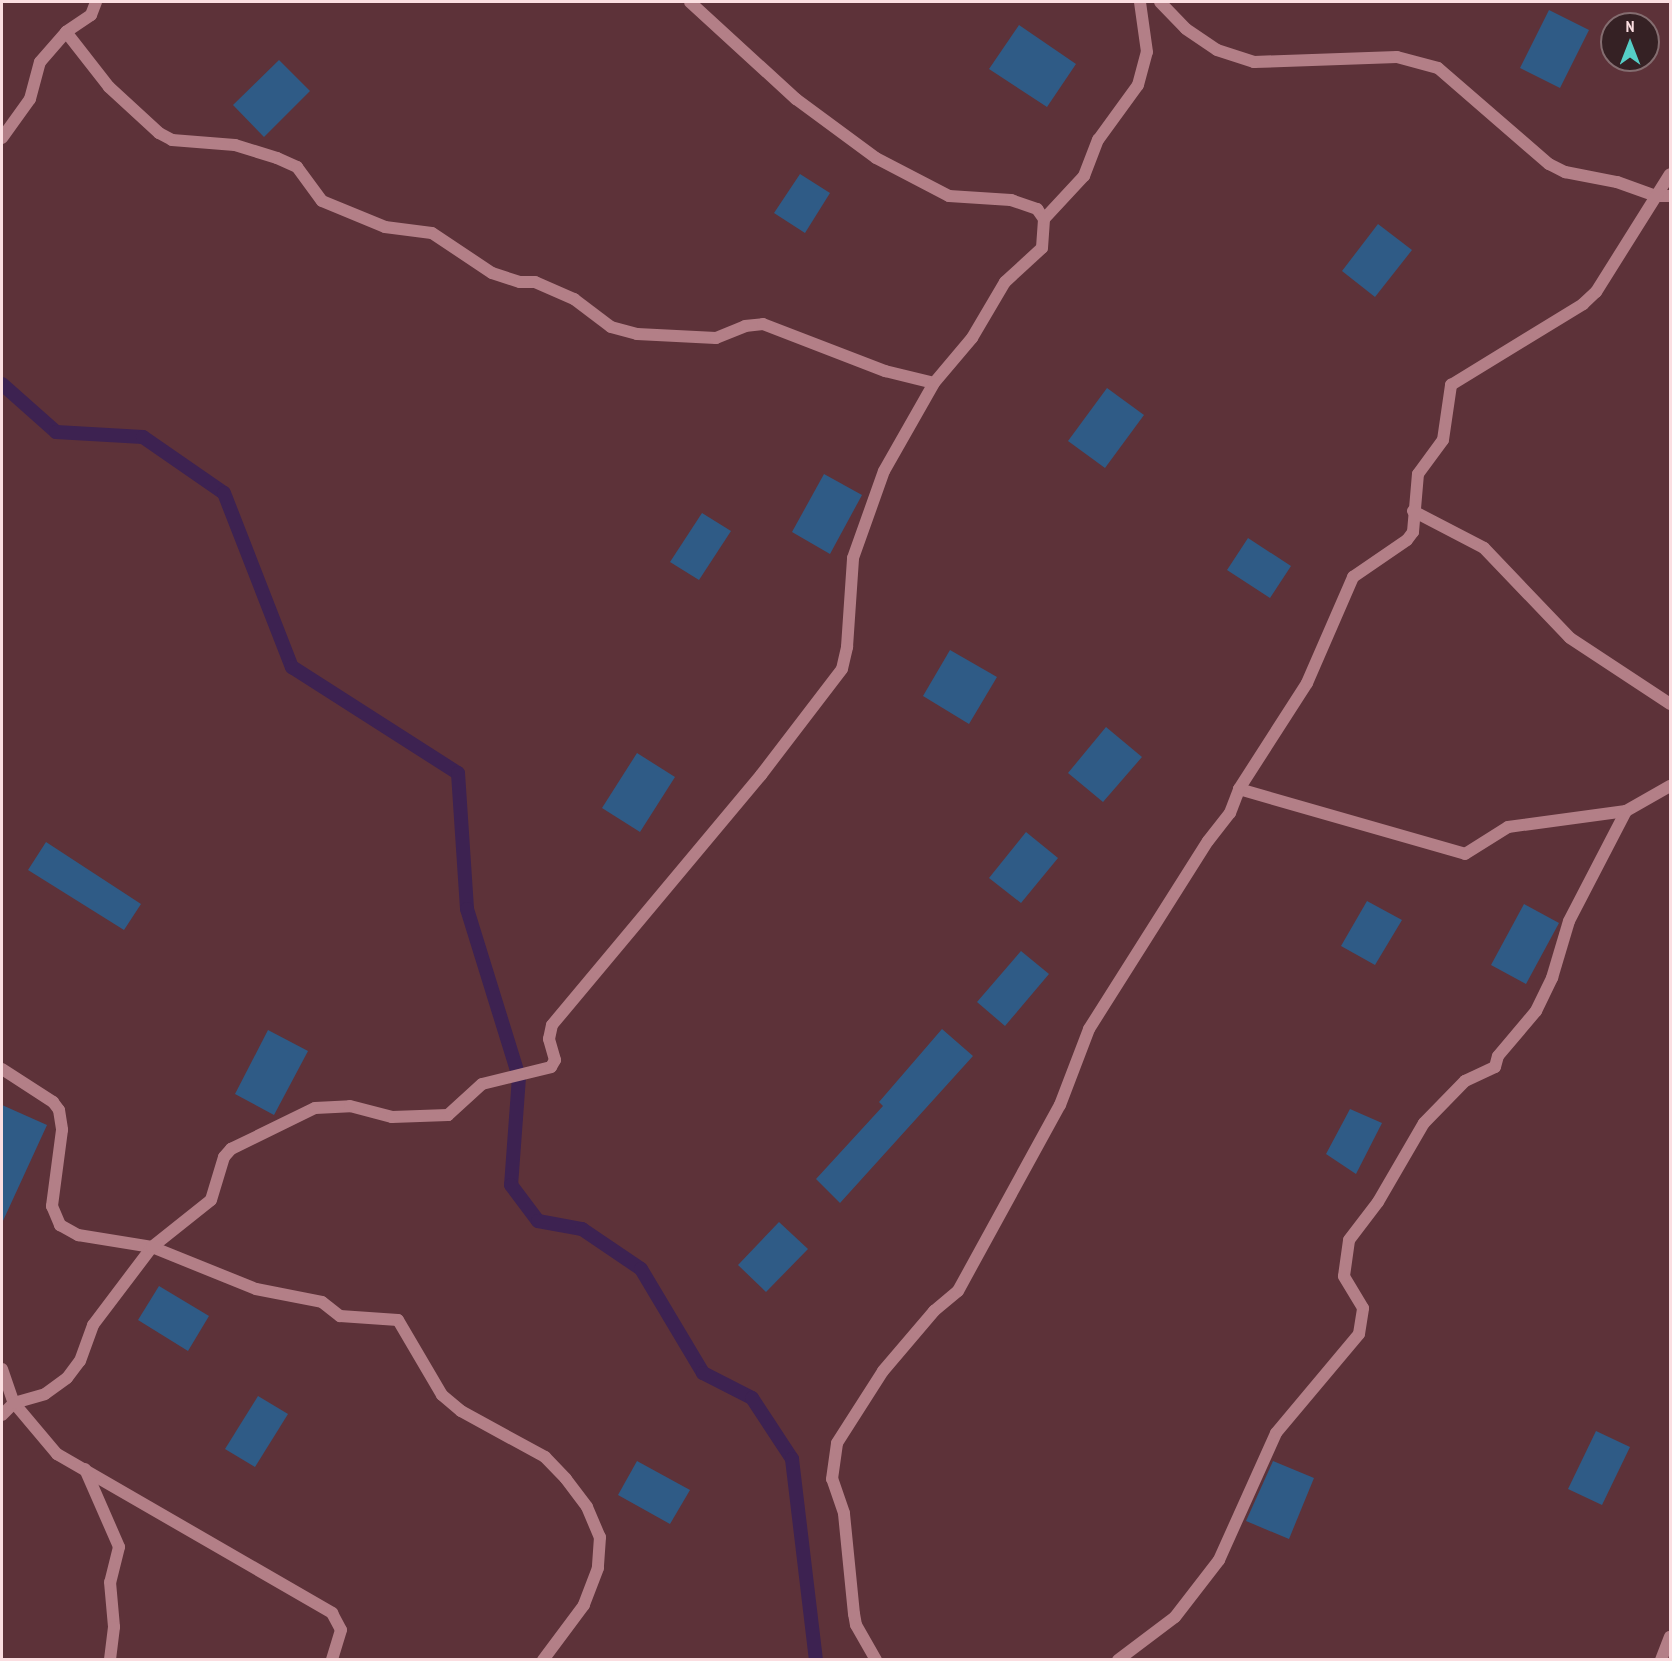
<!DOCTYPE html>
<html>
<head>
<meta charset="utf-8">
<style>
	body { margin:0 }
	#map { position:relative; width:1672px; height:1661px; overflow:hidden; background:#5d3239; font-family:"PT Sans Narrow",sans-serif }
	div>[style] { position:absolute }
	.stream>* { height:14px; margin:-7px; padding:0 7px; transform-origin:7px; border-radius:7px; background:#3d2251 }
	.building>* { inset:0; background:#2f5b86 }
	.street>* { height:12px; margin:-6px; padding:0 6px; transform-origin:6px; border-radius:6px; background:#b37f87 }
	span { translate:-50% -50%; white-space:nowrap; text-align:center; line-height:1.15; -webkit-text-stroke:4.5px #352124; paint-order:stroke }
	.frame { position:absolute; inset:0; border:3px solid #fbdee1; pointer-events:none }
	.north { position:absolute; left:1600px; top:12px; width:60px; height:60px; box-sizing:border-box; background:#352124; border:2px solid #846d70; border-radius:50%; rotate:0deg; font-size:16px; font-weight:700; line-height:24px; text-align:center; color:#fbdee1 }
	.north::after { content:''; display:block; margin:auto; width:21px; height:27px; background:#55cec6; clip-path:polygon(50% 0,100% 100%,50% 72%,0 100%) }
</style>
</head>
<body>
<div id="map">
	<div class="stream">
		<i style="left:2px;top:384px;width:72px;rotate:41.6deg"></i>
		<i style="left:56px;top:432px;width:87px;rotate:3.3deg"></i>
		<i style="left:143px;top:437px;width:98px;rotate:34.7deg"></i>
		<i style="left:224px;top:493px;width:187px;rotate:68.7deg"></i>
		<i style="left:292px;top:667px;width:197px;rotate:32.6deg"></i>
		<i style="left:458px;top:773px;width:136px;rotate:86.2deg"></i>
		<i style="left:467px;top:909px;width:176px;rotate:72.8deg"></i>
		<i style="left:519px;top:1077px;width:108px;rotate:94.2deg"></i>
		<i style="left:511px;top:1185px;width:45px;rotate:53.1deg"></i>
		<i style="left:538px;top:1221px;width:45px;rotate:10.3deg"></i>
		<i style="left:582px;top:1229px;width:71px;rotate:34.1deg"></i>
		<i style="left:641px;top:1269px;width:121px;rotate:59.2deg"></i>
		<i style="left:703px;top:1373px;width:55px;rotate:27deg"></i>
		<i style="left:752px;top:1398px;width:73px;rotate:56.7deg"></i>
		<i style="left:792px;top:1459px;width:202px;rotate:83.2deg"></i>
	</div>
	<div class="building">
		<i style="clip-path:polygon(1549px 10px,1589px 30px,1560px 88px,1520px 68px)"></i>
		<i style="clip-path:polygon(1019px 25px,1076px 64px,1047px 107px,989px 69px)"></i>
		<i style="clip-path:polygon(279px 60px,310px 91px,264px 137px,233px 105px)"></i>
		<i style="clip-path:polygon(800px 174px,830px 193px,805px 233px,774px 213px)"></i>
		<i style="clip-path:polygon(1378px 224px,1412px 250px,1375px 297px,1342px 271px)"></i>
		<i style="clip-path:polygon(1107px 388px,1144px 415px,1105px 468px,1068px 441px)"></i>
		<i style="clip-path:polygon(824px 474px,862px 495px,830px 554px,792px 532px)"></i>
		<i style="clip-path:polygon(702px 513px,731px 531px,699px 580px,670px 562px)"></i>
		<i style="clip-path:polygon(1248px 538px,1291px 566px,1270px 598px,1227px 570px)"></i>
		<i style="clip-path:polygon(950px 650px,997px 677px,969px 724px,923px 696px)"></i>
		<i style="clip-path:polygon(1106px 727px,1142px 757px,1103px 802px,1068px 773px)"></i>
		<i style="clip-path:polygon(637px 753px,675px 777px,640px 832px,602px 808px)"></i>
		<i style="clip-path:polygon(1026px 832px,1058px 858px,1021px 903px,989px 878px)"></i>
		<i style="clip-path:polygon(46px 842px,141px 904px,124px 930px,28px 870px)"></i>
		<i style="clip-path:polygon(1367px 901px,1402px 920px,1375px 965px,1341px 946px)"></i>
		<i style="clip-path:polygon(1524px 904px,1559px 923px,1526px 984px,1491px 965px)"></i>
		<i style="clip-path:polygon(1021px 951px,1049px 974px,1005px 1026px,977px 1002px)"></i>
		<i style="clip-path:polygon(942px 1029px,973px 1056px,840px 1203px,816px 1179px,883px 1106px,879px 1102px)"></i>
		<i style="clip-path:polygon(268px 1030px,308px 1051px,274px 1115px,235px 1094px)"></i>
		<i style="clip-path:polygon(2px 1105px,47px 1125px,2px 1223px)"></i>
		<i style="clip-path:polygon(1350px 1109px,1382px 1123px,1356px 1174px,1326px 1154px)"></i>
		<i style="clip-path:polygon(779px 1222px,808px 1249px,766px 1292px,738px 1265px)"></i>
		<i style="clip-path:polygon(159px 1286px,209px 1316px,188px 1351px,138px 1320px)"></i>
		<i style="clip-path:polygon(258px 1396px,288px 1414px,255px 1467px,225px 1449px)"></i>
		<i style="clip-path:polygon(1596px 1431px,1630px 1447px,1602px 1505px,1568px 1489px)"></i>
		<i style="clip-path:polygon(637px 1461px,690px 1490px,670px 1524px,618px 1495px)"></i>
		<i style="clip-path:polygon(1273px 1461px,1314px 1478px,1289px 1539px,1246px 1521px)"></i>
	</div>
	<div class="street">
		<i style="left:96px;top:2px;width:14px;rotate:111deg"></i>
		<i style="left:91px;top:15px;width:30px;rotate:146deg"></i>
		<i style="left:66px;top:32px;width:70px;rotate:52deg"></i>
		<i style="left:109px;top:87px;width:68px;rotate:42.6deg"></i>
		<i style="left:159px;top:133px;width:15px;rotate:28deg"></i>
		<i style="left:172px;top:140px;width:63px;rotate:4.5deg"></i>
		<i style="left:235px;top:145px;width:44px;rotate:17.2deg"></i>
		<i style="left:277px;top:158px;width:22px;rotate:24deg"></i>
		<i style="left:297px;top:167px;width:42px;rotate:53.7deg"></i>
		<i style="left:322px;top:201px;width:68px;rotate:22.4deg"></i>
		<i style="left:385px;top:227px;width:47px;rotate:7.3deg"></i>
		<i style="left:432px;top:233px;width:72px;rotate:33.7deg"></i>
		<i style="left:492px;top:273px;width:29px;rotate:18deg"></i>
		<i style="left:520px;top:282px;width:15px"></i>
		<i style="left:535px;top:282px;width:43px;rotate:23.6deg"></i>
		<i style="left:574px;top:299px;width:46px;rotate:37.1deg"></i>
		<i style="left:611px;top:327px;width:27px;rotate:15deg"></i>
		<i style="left:637px;top:334px;width:79px;rotate:2.9deg"></i>
		<i style="left:716px;top:338px;width:31px;rotate:-22deg"></i>
		<i style="left:745px;top:326px;width:18px;rotate:-6deg"></i>
		<i style="left:763px;top:324px;width:131px;rotate:21.1deg"></i>
		<i style="left:885px;top:371px;width:50px;rotate:13.8deg"></i>
		<i style="left:690px;top:2px;width:144px;rotate:42.5deg"></i>
		<i style="left:796px;top:99px;width:99px;rotate:36.4deg"></i>
		<i style="left:876px;top:158px;width:82px;rotate:27.5deg"></i>
		<i style="left:949px;top:196px;width:62px;rotate:3.7deg"></i>
		<i style="left:1011px;top:200px;width:28px;rotate:19deg"></i>
		<i style="left:1037px;top:209px;width:12px;rotate:55deg"></i>
		<i style="left:1160px;top:2px;width:37px;rotate:46deg"></i>
		<i style="left:1186px;top:29px;width:37px;rotate:34deg"></i>
		<i style="left:1217px;top:50px;width:39px;rotate:18deg"></i>
		<i style="left:1254px;top:62px;width:143px;rotate:-2deg"></i>
		<i style="left:1397px;top:57px;width:42px;rotate:15deg"></i>
		<i style="left:1438px;top:68px;width:147px;rotate:40.9deg"></i>
		<i style="left:1549px;top:164px;width:18px;rotate:27deg"></i>
		<i style="left:1565px;top:172px;width:53px;rotate:10.9deg"></i>
		<i style="left:1617px;top:182px;width:41px;rotate:19.7deg"></i>
		<i style="left:1656px;top:196px;width:14px"></i>
		<i style="left:2px;top:138px;width:48px;rotate:-54.3deg"></i>
		<i style="left:30px;top:99px;width:38px;rotate:-75deg"></i>
		<i style="left:40px;top:62px;width:40px;rotate:-49deg"></i>
		<i style="left:1413px;top:511px;width:80px;rotate:27.5deg"></i>
		<i style="left:1484px;top:548px;width:124px;rotate:46.3deg"></i>
		<i style="left:1570px;top:638px;width:120px;rotate:33.4deg"></i>
		<i style="left:1239px;top:789px;width:235px;rotate:16deg"></i>
		<i style="left:1465px;top:854px;width:51px;rotate:-32.1deg"></i>
		<i style="left:1508px;top:827px;width:119px;rotate:-7.7deg"></i>
		<i style="left:1626px;top:811px;width:51px;rotate:-29.6deg"></i>
		<i style="left:2px;top:1069px;width:61px;rotate:32.9deg"></i>
		<i style="left:53px;top:1102px;width:10px;rotate:53deg"></i>
		<i style="left:59px;top:1110px;width:20px;rotate:81deg"></i>
		<i style="left:62px;top:1130px;width:77px;rotate:97.5deg"></i>
		<i style="left:52px;top:1206px;width:21px;rotate:67deg"></i>
		<i style="left:60px;top:1225px;width:21px;rotate:29deg"></i>
		<i style="left:78px;top:1235px;width:75px;rotate:9.2deg"></i>
		<i style="left:152px;top:1247px;width:112px;rotate:22deg"></i>
		<i style="left:256px;top:1289px;width:67px;rotate:11.1deg"></i>
		<i style="left:322px;top:1302px;width:23px;rotate:38deg"></i>
		<i style="left:340px;top:1316px;width:58px;rotate:3.9deg"></i>
		<i style="left:398px;top:1320px;width:87px;rotate:59.6deg"></i>
		<i style="left:442px;top:1395px;width:25px;rotate:40deg"></i>
		<i style="left:461px;top:1411px;width:96px;rotate:28.7deg"></i>
		<i style="left:545px;top:1457px;width:30px;rotate:46deg"></i>
		<i style="left:566px;top:1479px;width:35px;rotate:53deg"></i>
		<i style="left:587px;top:1507px;width:33px;rotate:67deg"></i>
		<i style="left:600px;top:1537px;width:31px;rotate:94deg"></i>
		<i style="left:598px;top:1568px;width:40px;rotate:111deg"></i>
		<i style="left:584px;top:1605px;width:69px;rotate:126.7deg"></i>
		<i style="left:2px;top:1369px;width:36px;rotate:71deg"></i>
		<i style="left:14px;top:1403px;width:67px;rotate:49.9deg"></i>
		<i style="left:57px;top:1454px;width:318px;rotate:30deg"></i>
		<i style="left:332px;top:1613px;width:19px;rotate:62deg"></i>
		<i style="left:341px;top:1630px;width:31px;rotate:107deg"></i>
		<i style="left:2px;top:1415px;width:17px;rotate:-45deg"></i>
		<i style="left:14px;top:1403px;width:32px;rotate:-16deg"></i>
		<i style="left:45px;top:1394px;width:27px;rotate:-36deg"></i>
		<i style="left:67px;top:1378px;width:21px;rotate:-53deg"></i>
		<i style="left:80px;top:1361px;width:38px;rotate:-70deg"></i>
		<i style="left:93px;top:1325px;width:98px;rotate:-52.9deg"></i>
		<i style="left:152px;top:1247px;width:75px;rotate:-38.5deg"></i>
		<i style="left:211px;top:1200px;width:45px;rotate:-73.2deg"></i>
		<i style="left:224px;top:1157px;width:11px;rotate:-49deg"></i>
		<i style="left:231px;top:1149px;width:93px;rotate:-26deg"></i>
		<i style="left:315px;top:1108px;width:35px;rotate:-3deg"></i>
		<i style="left:350px;top:1106px;width:43px;rotate:14.7deg"></i>
		<i style="left:392px;top:1117px;width:56px;rotate:-2deg"></i>
		<i style="left:448px;top:1115px;width:46px;rotate:-42.4deg"></i>
		<i style="left:482px;top:1084px;width:71px;rotate:-13.8deg"></i>
		<i style="left:551px;top:1067px;width:8px;rotate:-60deg"></i>
		<i style="left:555px;top:1060px;width:22px;rotate:-106deg"></i>
		<i style="left:549px;top:1039px;width:14px;rotate:-78deg"></i>
		<i style="left:552px;top:1025px;width:326px;rotate:-50.1deg"></i>
		<i style="left:761px;top:775px;width:133px;rotate:-52.6deg"></i>
		<i style="left:842px;top:669px;width:23px;rotate:-77deg"></i>
		<i style="left:847px;top:647px;width:89px;rotate:-86.1deg"></i>
		<i style="left:853px;top:558px;width:92px;rotate:-70.4deg"></i>
		<i style="left:884px;top:471px;width:101px;rotate:-60.4deg"></i>
		<i style="left:934px;top:383px;width:59px;rotate:-49.8deg"></i>
		<i style="left:972px;top:338px;width:65px;rotate:-59.5deg"></i>
		<i style="left:1005px;top:282px;width:50px;rotate:-42.6deg"></i>
		<i style="left:1042px;top:248px;width:29px;rotate:-86deg"></i>
		<i style="left:1044px;top:219px;width:59px;rotate:-47.1deg"></i>
		<i style="left:1084px;top:176px;width:39px;rotate:-69deg"></i>
		<i style="left:1098px;top:140px;width:68px;rotate:-54deg"></i>
		<i style="left:1138px;top:85px;width:34px;rotate:-75deg"></i>
		<i style="left:1147px;top:52px;width:50px;rotate:-98deg"></i>
		<i style="left:85px;top:1469px;width:85px;rotate:66.4deg"></i>
		<i style="left:119px;top:1547px;width:36px;rotate:104deg"></i>
		<i style="left:110px;top:1582px;width:45px;rotate:84.9deg"></i>
		<i style="left:114px;top:1627px;width:33px;rotate:97deg"></i>
		<i style="left:876px;top:1660px;width:40px;rotate:-119.7deg"></i>
		<i style="left:856px;top:1625px;width:11px;rotate:-100deg"></i>
		<i style="left:854px;top:1614px;width:101px;rotate:-95.7deg"></i>
		<i style="left:844px;top:1513px;width:36px;rotate:-109deg"></i>
		<i style="left:832px;top:1479px;width:36px;rotate:-82deg"></i>
		<i style="left:837px;top:1443px;width:85px;rotate:-57.4deg"></i>
		<i style="left:883px;top:1371px;width:79px;rotate:-49.6deg"></i>
		<i style="left:934px;top:1311px;width:31px;rotate:-40deg"></i>
		<i style="left:958px;top:1291px;width:212px;rotate:-61.3deg"></i>
		<i style="left:1060px;top:1105px;width:81px;rotate:-69.1deg"></i>
		<i style="left:1089px;top:1029px;width:222px;rotate:-57.7deg"></i>
		<i style="left:1208px;top:841px;width:36px;rotate:-52deg"></i>
		<i style="left:1230px;top:813px;width:26px;rotate:-69deg"></i>
		<i style="left:1239px;top:789px;width:126px;rotate:-57.3deg"></i>
		<i style="left:1307px;top:683px;width:116px;rotate:-66.5deg"></i>
		<i style="left:1353px;top:577px;width:65px;rotate:-34.4deg"></i>
		<i style="left:1407px;top:540px;width:10px;rotate:-53deg"></i>
		<i style="left:1413px;top:532px;width:58px;rotate:-85.1deg"></i>
		<i style="left:1418px;top:474px;width:42px;rotate:-53.7deg"></i>
		<i style="left:1443px;top:440px;width:56px;rotate:-81.7deg"></i>
		<i style="left:1451px;top:385px;width:155px;rotate:-31.5deg"></i>
		<i style="left:1583px;top:304px;width:18px;rotate:-43deg"></i>
		<i style="left:1596px;top:292px;width:139px;rotate:-57.9deg"></i>
		<i style="left:1118px;top:1660px;width:71px;rotate:-37deg"></i>
		<i style="left:1175px;top:1617px;width:72px;rotate:-52.3deg"></i>
		<i style="left:1219px;top:1560px;width:139px;rotate:-65.8deg"></i>
		<i style="left:1276px;top:1433px;width:129px;rotate:-50deg"></i>
		<i style="left:1359px;top:1334px;width:26px;rotate:-81deg"></i>
		<i style="left:1363px;top:1308px;width:37px;rotate:-121deg"></i>
		<i style="left:1344px;top:1276px;width:36px;rotate:-82deg"></i>
		<i style="left:1349px;top:1240px;width:48px;rotate:-52.7deg"></i>
		<i style="left:1378px;top:1202px;width:91px;rotate:-59.8deg"></i>
		<i style="left:1424px;top:1123px;width:59px;rotate:-45.7deg"></i>
		<i style="left:1465px;top:1081px;width:33px;rotate:-25deg"></i>
		<i style="left:1495px;top:1067px;width:11px;rotate:-75deg"></i>
		<i style="left:1498px;top:1056px;width:59px;rotate:-49.8deg"></i>
		<i style="left:1536px;top:1011px;width:37px;rotate:-64deg"></i>
		<i style="left:1552px;top:978px;width:59px;rotate:-73.4deg"></i>
		<i style="left:1569px;top:921px;width:124px;rotate:-62.6deg"></i>
		<i style="left:1661px;top:1660px;width:25px;rotate:-69deg"></i>
	</div>
	<div class="frame"></div>
	<div class="north">N</div>
</div>
</body>
</html>
